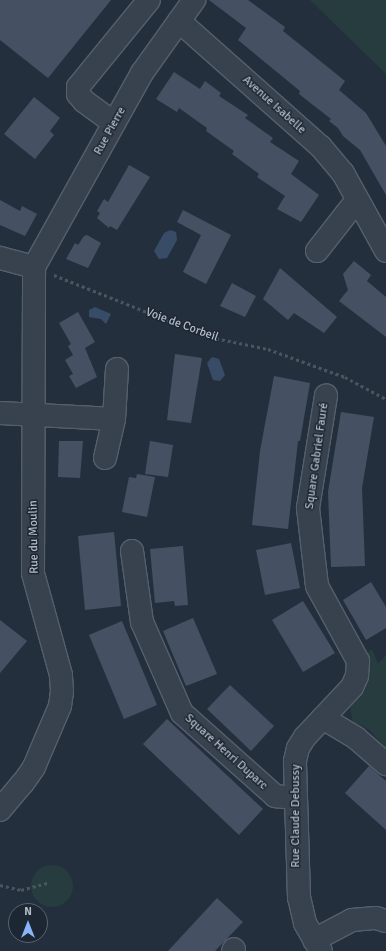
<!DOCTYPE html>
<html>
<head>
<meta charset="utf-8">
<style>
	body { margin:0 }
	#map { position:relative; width:386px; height:951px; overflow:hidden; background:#242f3e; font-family:Signika,sans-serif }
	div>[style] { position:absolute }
	.green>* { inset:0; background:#263c3f }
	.round { border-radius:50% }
	.water>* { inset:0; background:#394c67 }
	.building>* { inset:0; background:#455162 }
	.path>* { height:2.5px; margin-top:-1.25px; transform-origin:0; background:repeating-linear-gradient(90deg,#44595c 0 3px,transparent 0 6px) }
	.roads { filter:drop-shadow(1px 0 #565f6c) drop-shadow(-1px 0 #565f6c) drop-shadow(0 1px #565f6c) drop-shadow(0 -1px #565f6c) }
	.minor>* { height:22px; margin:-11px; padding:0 11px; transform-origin:11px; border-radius:11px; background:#38414e }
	span { translate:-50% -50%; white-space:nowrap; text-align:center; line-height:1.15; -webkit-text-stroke:3px #1d2633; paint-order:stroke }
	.street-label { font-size:12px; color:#b4bcc9 }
	.north { position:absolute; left:8px; top:903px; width:40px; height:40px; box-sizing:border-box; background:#1d2633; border:1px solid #59626f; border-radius:50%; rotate:0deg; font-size:11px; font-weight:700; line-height:16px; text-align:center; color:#b4bcc9 }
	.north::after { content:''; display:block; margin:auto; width:14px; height:18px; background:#8ab4f8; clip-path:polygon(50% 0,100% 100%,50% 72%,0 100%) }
</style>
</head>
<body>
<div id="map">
	<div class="green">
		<i style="clip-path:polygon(310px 0,386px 0,386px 74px)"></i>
		<i style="clip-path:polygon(372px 649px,378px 664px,386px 655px,386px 748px,368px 729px,353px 722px,350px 708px,370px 673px,368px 652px)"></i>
		<i class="round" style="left:31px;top:865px;width:42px;height:42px"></i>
	</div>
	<div class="water">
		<i style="clip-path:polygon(170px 230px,176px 232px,177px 240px,167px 258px,159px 259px,154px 251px,164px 233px)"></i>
		<i style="clip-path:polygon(95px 307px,111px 314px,106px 324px,101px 319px,89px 317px,89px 310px)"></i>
		<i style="clip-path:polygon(212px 357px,219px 359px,225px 375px,220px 381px,213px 380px,207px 363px)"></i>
	</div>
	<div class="building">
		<i style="clip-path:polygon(0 0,111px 0,48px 78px,0 40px)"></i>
		<i style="clip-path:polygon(209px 0,248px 0,285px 27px,283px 31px,345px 81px,339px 90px,366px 113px,386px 146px,386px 195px,360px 150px,343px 136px,338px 128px,329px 121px,331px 119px,299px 94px,300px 91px,238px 40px,246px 28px)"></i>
		<i style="clip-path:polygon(174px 72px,200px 89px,205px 81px,221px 93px,219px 96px,248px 115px,245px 118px,273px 138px,270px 142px,299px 161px,291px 174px,319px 195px,301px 222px,277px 209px,285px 196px,257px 177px,259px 174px,232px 154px,234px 151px,206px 131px,207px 128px,179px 108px,177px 112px,156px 99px)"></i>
		<i style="clip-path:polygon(34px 97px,60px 118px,50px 131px,54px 135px,35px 159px,4px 134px)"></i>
		<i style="clip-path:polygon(129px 165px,150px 177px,117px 230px,110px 226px,109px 228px,97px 218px,100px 213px,97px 211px,104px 199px,108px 202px)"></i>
		<i style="clip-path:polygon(0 200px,20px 211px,22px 206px,37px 214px,25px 236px,0 225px)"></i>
		<i style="clip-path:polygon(183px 210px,231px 235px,206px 284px,183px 272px,201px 235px,177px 222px)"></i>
		<i style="clip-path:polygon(87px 235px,101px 243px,88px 268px,66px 259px,75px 243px,78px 245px,84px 236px)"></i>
		<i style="clip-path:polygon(354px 261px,371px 275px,367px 281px,386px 297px,386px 337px,339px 301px,348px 290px,343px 274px)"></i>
		<i style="clip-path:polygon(280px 268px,337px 317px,324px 333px,294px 313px,288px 320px,263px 299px)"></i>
		<i style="clip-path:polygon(232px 283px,256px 296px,245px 317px,220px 306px)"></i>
		<i style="clip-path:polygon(78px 312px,95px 342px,85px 348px,97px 377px,76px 388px,69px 376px,73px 374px,65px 360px,73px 355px,68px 346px,71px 344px,59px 323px)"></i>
		<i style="clip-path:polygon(175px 354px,202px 358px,191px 423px,167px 420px)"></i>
		<i style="clip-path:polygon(274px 376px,310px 383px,300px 441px,298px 441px,288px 529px,252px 525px,260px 451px)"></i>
		<i style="clip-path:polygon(341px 412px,374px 417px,362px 488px,365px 566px,331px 567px,328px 492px)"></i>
		<i style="clip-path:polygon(59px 441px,83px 441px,80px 478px,58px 477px)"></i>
		<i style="clip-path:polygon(150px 441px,173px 445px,168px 477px,145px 474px)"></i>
		<i style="clip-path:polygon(137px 474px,155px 477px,147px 517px,122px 512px,129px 477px,136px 478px)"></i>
		<i style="clip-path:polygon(114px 532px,121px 606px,85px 610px,78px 536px)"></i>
		<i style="clip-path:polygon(291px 543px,300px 588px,265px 595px,256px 550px)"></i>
		<i style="clip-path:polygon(183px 546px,188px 605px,175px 606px,174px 601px,155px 603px,150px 549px)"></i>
		<i style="clip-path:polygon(371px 582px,386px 607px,386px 628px,366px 640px,343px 600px)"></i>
		<i style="clip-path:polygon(303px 601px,335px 653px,303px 672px,272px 620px)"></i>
		<i style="clip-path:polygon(193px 618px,217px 674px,186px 686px,163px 631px)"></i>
		<i style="clip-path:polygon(0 620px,27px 641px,0 673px)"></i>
		<i style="clip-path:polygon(122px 621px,157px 705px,124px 719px,89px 635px)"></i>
		<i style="clip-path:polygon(230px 685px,274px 726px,251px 751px,207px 709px)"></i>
		<i style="clip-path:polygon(167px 719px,263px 809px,239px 835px,143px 744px)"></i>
		<i style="clip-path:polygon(369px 766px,386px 781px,386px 830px,345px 793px)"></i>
		<i style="clip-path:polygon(217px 898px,243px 922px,215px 951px,168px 951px)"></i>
	</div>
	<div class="path">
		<i style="left:54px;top:275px;width:168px;rotate:21.7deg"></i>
		<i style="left:210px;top:337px;width:59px;rotate:11.7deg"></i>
		<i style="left:268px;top:349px;width:82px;rotate:20deg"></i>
		<i style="left:345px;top:377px;width:47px;rotate:28.2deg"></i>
		<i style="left:0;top:885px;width:22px;rotate:13deg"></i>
		<i style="left:21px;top:890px;width:27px;rotate:-15deg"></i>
	</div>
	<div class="roads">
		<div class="minor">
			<i style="left:179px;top:21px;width:190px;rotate:41.6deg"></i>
			<i style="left:321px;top:147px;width:34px;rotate:50deg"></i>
			<i style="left:343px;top:173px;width:89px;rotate:61.1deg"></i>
			<i style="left:114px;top:123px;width:37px;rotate:-144deg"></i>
			<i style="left:84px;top:101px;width:9px;rotate:-131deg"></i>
			<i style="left:78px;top:94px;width:7px;rotate:-90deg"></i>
			<i style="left:78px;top:87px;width:112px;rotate:-50.8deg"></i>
			<i style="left:317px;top:251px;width:65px;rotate:-51.9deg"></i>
			<i style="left:0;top:258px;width:35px;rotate:15deg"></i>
			<i style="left:0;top:413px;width:114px;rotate:3deg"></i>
			<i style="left:105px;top:458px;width:40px;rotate:-77deg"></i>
			<i style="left:114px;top:419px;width:50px;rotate:-86.6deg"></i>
			<i style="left:132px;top:551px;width:72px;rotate:82deg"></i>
			<i style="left:142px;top:622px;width:99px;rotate:66.3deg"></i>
			<i style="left:182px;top:713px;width:125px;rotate:41.7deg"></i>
			<i style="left:275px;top:796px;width:20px;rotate:6deg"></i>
			<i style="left:323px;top:718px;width:39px;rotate:31deg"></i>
			<i style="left:356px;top:738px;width:40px;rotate:41deg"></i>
			<i style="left:0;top:810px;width:35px;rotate:-50deg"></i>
			<i style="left:23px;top:783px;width:19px;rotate:-55deg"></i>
			<i style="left:34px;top:767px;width:66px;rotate:-66.9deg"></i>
			<i style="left:60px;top:706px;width:15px;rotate:-82deg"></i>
			<i style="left:62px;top:691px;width:16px;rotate:-94deg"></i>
			<i style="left:61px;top:675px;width:106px;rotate:-105.4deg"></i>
			<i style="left:33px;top:573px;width:306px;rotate:-89.8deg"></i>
			<i style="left:34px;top:267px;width:222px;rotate:-60.9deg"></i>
			<i style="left:142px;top:73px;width:90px;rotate:-54.5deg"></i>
			<i style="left:314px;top:940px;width:43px;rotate:-27.8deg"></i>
			<i style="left:352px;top:920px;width:24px;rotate:-5deg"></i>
			<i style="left:376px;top:918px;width:10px;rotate:17deg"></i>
			<i style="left:233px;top:951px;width:2px;rotate:-63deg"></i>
			<i style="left:321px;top:951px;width:32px;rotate:-120deg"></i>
			<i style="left:305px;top:923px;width:26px;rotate:-103deg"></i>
			<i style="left:299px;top:898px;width:137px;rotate:-91.7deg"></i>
			<i style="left:295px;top:761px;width:13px;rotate:-77deg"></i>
			<i style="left:298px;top:748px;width:13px;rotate:-58deg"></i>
			<i style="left:305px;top:737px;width:69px;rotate:-46.8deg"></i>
			<i style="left:352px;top:687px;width:12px;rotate:-66deg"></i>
			<i style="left:357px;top:676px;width:15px;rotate:-86deg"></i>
			<i style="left:358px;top:661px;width:85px;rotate:-118.7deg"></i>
			<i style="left:317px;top:586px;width:79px;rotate:-96.6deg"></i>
			<i style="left:308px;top:508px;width:114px;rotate:-80.9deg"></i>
		</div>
	</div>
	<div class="street-label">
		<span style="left:274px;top:105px;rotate:42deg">Avenue Isabelle</span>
		<span style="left:110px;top:131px;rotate:-61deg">Rue Pierre</span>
		<span style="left:182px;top:325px;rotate:20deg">Voie de Corbeil</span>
		<span style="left:317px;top:456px;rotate:-82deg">Square Gabriel Fauré</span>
		<span style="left:34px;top:537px;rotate:-91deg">Rue du Moulin</span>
		<span style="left:226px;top:752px;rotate:42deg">Square Henri Duparc</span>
		<span style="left:296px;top:816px;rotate:-90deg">Rue Claude Debussy</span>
	</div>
	<div class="north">N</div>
</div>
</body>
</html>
